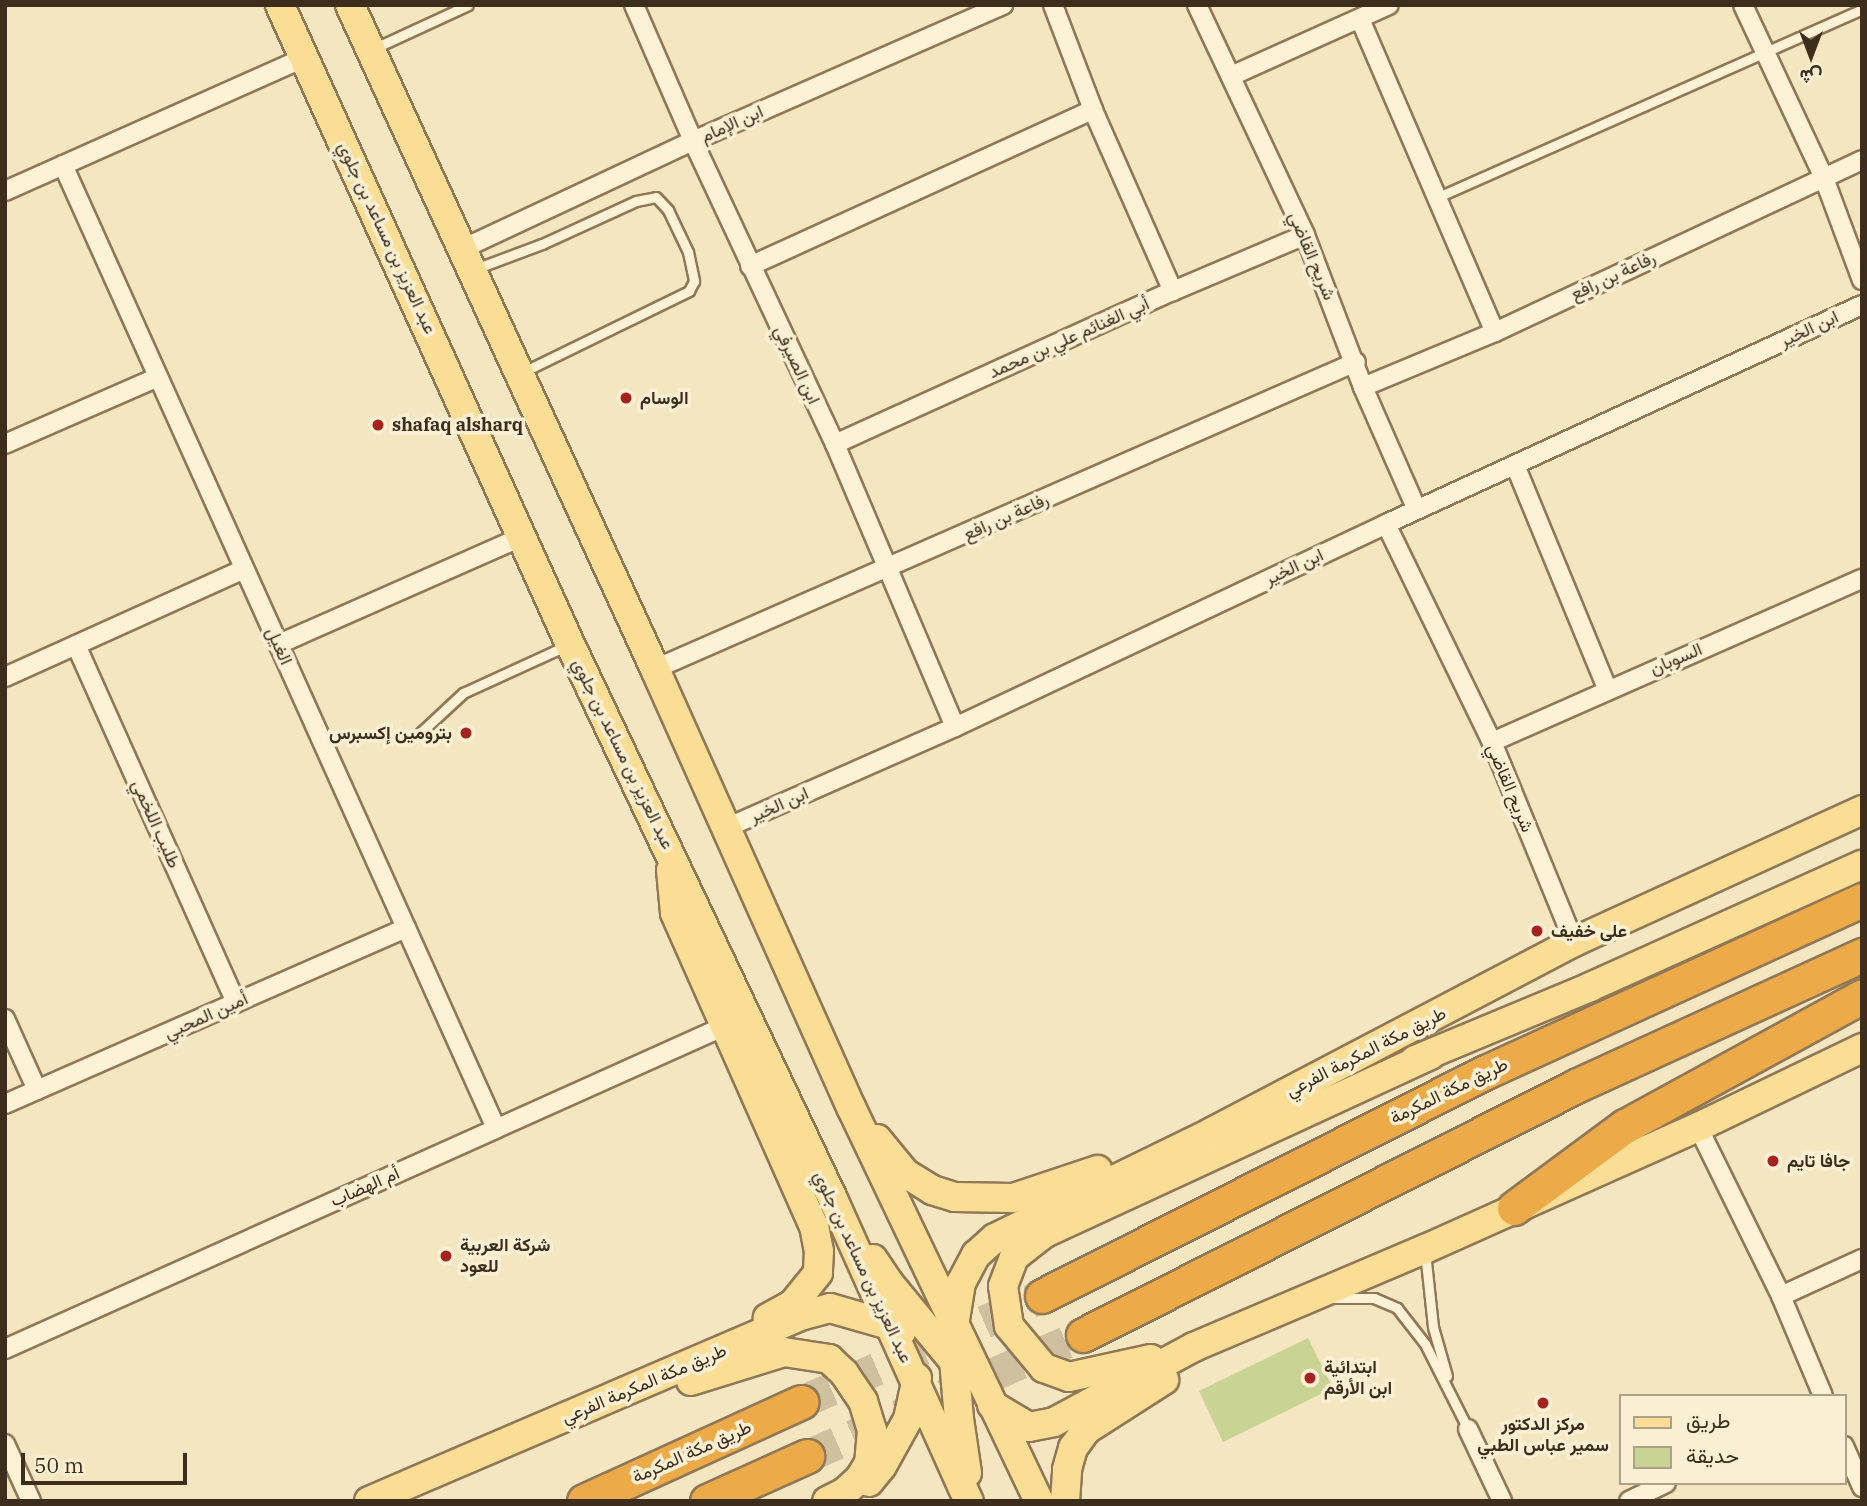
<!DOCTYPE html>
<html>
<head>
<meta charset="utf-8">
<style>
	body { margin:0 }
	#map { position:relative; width:1867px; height:1506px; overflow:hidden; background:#f3e6c1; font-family:"IBM Plex Serif",Vazirmatn,serif }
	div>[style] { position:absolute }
	.green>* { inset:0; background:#c9d394 }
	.motorway-tunnel>* { height:33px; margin-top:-16.5px; transform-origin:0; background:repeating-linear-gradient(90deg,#cfc1a0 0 33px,transparent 0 50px) }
	.roads { filter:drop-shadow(2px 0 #907756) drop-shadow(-2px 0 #907756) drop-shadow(0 2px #907756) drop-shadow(0 -2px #907756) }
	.service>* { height:9px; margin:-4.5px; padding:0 4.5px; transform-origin:4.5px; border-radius:4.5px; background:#fdf2d6 }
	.minor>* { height:18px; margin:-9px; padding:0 9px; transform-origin:9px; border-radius:9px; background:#fdf2d6 }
	.primary>* { height:28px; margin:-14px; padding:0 14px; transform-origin:14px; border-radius:14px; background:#fbde95 }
	.motorway>* { height:33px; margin:-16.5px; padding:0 16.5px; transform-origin:16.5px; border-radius:16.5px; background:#ecaa48 }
	.dots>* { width:19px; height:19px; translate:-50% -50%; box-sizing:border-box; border:4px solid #faefd2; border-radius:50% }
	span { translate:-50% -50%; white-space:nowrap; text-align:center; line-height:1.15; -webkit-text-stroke:7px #faefd2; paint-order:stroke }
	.street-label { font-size:18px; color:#3d2d1c }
	.poi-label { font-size:18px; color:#3d2d1c; font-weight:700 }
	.left { translate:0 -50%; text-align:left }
	.right { translate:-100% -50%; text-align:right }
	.frame { position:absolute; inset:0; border:7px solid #3d2d1c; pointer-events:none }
	.legend { position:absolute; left:1619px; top:1394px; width:228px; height:91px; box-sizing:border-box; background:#faefd2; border:2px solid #aea189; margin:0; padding:9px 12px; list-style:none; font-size:21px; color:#3d2d1c }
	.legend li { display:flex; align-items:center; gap:14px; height:35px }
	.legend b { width:35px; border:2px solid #aea189 }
	.north { position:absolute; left:1776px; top:21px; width:70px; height:70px; -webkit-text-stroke:5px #faefd2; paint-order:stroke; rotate:180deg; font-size:19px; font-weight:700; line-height:28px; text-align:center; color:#3d2d1c }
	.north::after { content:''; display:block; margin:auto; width:24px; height:32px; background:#3d2d1c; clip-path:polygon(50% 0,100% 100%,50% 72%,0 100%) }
	.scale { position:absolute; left:21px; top:1453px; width:166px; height:32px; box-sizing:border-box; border:4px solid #3d2d1c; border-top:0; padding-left:9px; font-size:21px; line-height:24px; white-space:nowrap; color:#3d2d1c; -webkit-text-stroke:5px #faefd2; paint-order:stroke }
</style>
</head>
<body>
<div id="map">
	<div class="green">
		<i style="clip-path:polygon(1308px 1338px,1333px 1388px,1223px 1442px,1199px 1391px)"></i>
	</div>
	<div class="motorway-tunnel">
		<i style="left:801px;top:1402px;width:263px;rotate:-23.7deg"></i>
		<i style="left:807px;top:1456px;width:301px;rotate:-23.7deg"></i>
	</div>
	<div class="roads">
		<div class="service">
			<i style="left:375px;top:48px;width:102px;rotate:-24.8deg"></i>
			<i style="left:1438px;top:197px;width:464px;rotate:-23.9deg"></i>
			<i style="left:475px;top:269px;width:72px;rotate:-20.5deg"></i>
			<i style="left:542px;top:244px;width:103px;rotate:-24.6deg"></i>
			<i style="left:636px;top:201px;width:20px;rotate:-11deg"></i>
			<i style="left:656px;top:197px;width:18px;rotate:47deg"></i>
			<i style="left:668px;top:210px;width:47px;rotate:64.5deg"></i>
			<i style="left:688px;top:252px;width:30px;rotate:78deg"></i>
			<i style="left:694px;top:281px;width:11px;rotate:117deg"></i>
			<i style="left:689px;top:291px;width:187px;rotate:154deg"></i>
			<i style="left:420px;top:733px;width:59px;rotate:-42.9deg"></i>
			<i style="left:463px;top:693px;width:115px;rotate:-24.6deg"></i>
			<i style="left:1425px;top:1252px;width:75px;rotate:83.9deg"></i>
			<i style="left:1433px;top:1327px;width:51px;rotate:74.1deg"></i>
			<i style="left:1335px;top:1298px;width:39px"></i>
			<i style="left:1374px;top:1298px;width:25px;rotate:23deg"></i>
			<i style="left:1397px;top:1308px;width:46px;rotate:52.1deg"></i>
			<i style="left:1425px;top:1344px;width:95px;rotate:63.2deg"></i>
		</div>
		<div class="minor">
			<i style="left:634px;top:5px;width:148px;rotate:66.5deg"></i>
			<i style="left:693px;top:141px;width:335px;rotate:64.9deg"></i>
			<i style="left:835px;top:444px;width:307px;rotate:67deg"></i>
			<i style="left:1053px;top:5px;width:112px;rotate:69.1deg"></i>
			<i style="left:1093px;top:110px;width:198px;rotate:66.2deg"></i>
			<i style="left:1197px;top:5px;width:254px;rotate:64.8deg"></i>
			<i style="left:1305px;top:235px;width:163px;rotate:69.1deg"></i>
			<i style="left:1363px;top:387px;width:134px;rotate:66.3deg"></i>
			<i style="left:1743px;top:5px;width:191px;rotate:64.9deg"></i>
			<i style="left:1824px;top:178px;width:109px;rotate:69.6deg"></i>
			<i style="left:1360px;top:19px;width:341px;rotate:66.7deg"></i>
			<i style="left:1231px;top:76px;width:173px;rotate:-24.2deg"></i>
			<i style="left:63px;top:165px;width:1056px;rotate:65.79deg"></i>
			<i style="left:5px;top:191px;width:327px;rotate:-24deg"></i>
			<i style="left:462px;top:249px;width:255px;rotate:-25.1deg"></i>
			<i style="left:693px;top:141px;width:339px;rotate:-23.7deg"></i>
			<i style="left:750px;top:266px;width:377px;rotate:-24.5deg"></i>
			<i style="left:1363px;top:387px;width:143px;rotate:-22.6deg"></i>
			<i style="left:1495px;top:332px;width:405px;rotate:-25.1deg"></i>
			<i style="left:5px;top:444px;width:167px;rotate:-23.6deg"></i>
			<i style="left:835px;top:444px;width:371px;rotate:-24.4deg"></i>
			<i style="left:1173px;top:291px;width:143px;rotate:-23deg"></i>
			<i style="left:1515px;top:465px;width:241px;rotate:67.6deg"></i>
			<i style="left:1386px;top:524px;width:242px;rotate:64.1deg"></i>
			<i style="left:1492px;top:742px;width:216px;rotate:67.7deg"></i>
			<i style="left:279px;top:644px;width:268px;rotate:-23.8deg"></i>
			<i style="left:76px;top:645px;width:392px;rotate:65.9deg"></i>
			<i style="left:655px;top:669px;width:765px;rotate:-23.65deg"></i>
			<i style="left:5px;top:677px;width:262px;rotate:-24.3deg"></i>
			<i style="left:1492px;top:742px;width:404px;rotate:-23.8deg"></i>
			<i style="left:726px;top:828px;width:250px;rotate:-23.8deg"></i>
			<i style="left:955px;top:727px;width:476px;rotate:-25.2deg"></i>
			<i style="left:1386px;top:524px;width:524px;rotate:-24.71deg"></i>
			<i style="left:5px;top:1019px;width:78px;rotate:65.7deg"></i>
			<i style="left:5px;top:1104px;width:438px;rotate:-23.7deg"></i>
			<i style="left:1698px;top:1127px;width:188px;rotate:63.8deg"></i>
			<i style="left:1781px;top:1296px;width:108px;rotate:67.2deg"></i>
			<i style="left:1781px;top:1296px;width:89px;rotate:-24.6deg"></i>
			<i style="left:5px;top:1349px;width:789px;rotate:-24.16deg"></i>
			<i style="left:1468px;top:1429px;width:80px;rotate:64.7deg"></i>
			<i style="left:5px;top:1444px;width:63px;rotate:65.5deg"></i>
			<i style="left:1844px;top:1446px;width:45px;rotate:66.3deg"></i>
			<i style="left:1629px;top:1501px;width:41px;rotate:-25.9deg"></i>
		</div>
		<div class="primary">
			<i style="left:280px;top:5px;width:702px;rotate:65.59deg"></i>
			<i style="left:570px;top:644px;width:614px;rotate:64.64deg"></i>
			<i style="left:833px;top:1199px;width:331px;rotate:65.8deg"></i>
			<i style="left:350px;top:5px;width:731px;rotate:65.33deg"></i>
			<i style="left:655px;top:669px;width:480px;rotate:65.9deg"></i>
			<i style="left:851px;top:1107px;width:437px;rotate:64.5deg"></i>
			<i style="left:671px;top:870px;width:43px;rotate:84.7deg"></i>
			<i style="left:675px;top:913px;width:342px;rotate:66.1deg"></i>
			<i style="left:814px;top:1226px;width:25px;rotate:79deg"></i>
			<i style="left:819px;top:1251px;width:22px;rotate:93deg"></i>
			<i style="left:818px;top:1273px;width:40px;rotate:129deg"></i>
			<i style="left:793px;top:1304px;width:29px;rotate:151deg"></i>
			<i style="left:1415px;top:1060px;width:190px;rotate:-22.6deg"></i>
			<i style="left:1590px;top:987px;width:298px;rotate:-24.2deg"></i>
			<i style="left:877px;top:1139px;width:44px;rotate:50.5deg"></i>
			<i style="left:905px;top:1173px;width:32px;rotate:32deg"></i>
			<i style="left:932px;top:1190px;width:24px;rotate:17deg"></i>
			<i style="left:955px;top:1197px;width:58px;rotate:1deg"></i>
			<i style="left:1013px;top:1198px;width:89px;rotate:-18.4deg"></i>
			<i style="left:873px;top:1259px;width:29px;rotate:56deg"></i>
			<i style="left:889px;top:1283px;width:105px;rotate:50.4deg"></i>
			<i style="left:1151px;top:1359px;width:84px;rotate:167.6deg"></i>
			<i style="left:1069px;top:1377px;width:27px;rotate:-160deg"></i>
			<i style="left:1044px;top:1368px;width:55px;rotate:-129.8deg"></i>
			<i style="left:1009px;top:1326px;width:40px;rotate:-98.5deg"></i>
			<i style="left:1003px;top:1286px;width:31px;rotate:-69deg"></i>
			<i style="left:1014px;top:1257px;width:37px;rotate:-38deg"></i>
			<i style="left:1043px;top:1234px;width:427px;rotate:-24.8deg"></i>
			<i style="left:691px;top:1381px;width:97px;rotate:-17.3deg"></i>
			<i style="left:784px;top:1352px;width:46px;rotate:8.8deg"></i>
			<i style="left:829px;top:1359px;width:21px;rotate:43deg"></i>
			<i style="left:844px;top:1373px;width:34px;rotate:56deg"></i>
			<i style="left:863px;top:1401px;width:30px;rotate:73deg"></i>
			<i style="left:872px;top:1430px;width:33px;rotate:95deg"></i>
			<i style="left:869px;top:1463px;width:17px;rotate:121deg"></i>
			<i style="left:860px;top:1478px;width:21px;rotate:137deg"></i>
			<i style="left:845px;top:1492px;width:20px;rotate:153deg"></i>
			<i style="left:992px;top:1405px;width:43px;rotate:30.7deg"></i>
			<i style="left:1029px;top:1427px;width:25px;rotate:-11deg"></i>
			<i style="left:1054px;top:1422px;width:159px;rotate:-28.2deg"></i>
			<i style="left:1194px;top:1347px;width:251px;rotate:-23deg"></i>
			<i style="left:1425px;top:1249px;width:299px;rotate:-24.1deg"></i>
			<i style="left:1698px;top:1127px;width:182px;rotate:-25.7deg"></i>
			<i style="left:967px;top:1473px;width:55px;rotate:-98.4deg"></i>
			<i style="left:959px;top:1419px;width:72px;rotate:-94.8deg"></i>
			<i style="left:953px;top:1347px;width:21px;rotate:-87deg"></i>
			<i style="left:954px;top:1326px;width:44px;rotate:-80.8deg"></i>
			<i style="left:961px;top:1283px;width:32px;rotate:-62deg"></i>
			<i style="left:976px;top:1255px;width:25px;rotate:-42deg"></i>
			<i style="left:995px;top:1238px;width:242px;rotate:-26deg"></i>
			<i style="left:1212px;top:1132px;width:409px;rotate:-27.7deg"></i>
			<i style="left:1574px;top:942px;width:317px;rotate:-24.6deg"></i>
			<i style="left:869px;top:1482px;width:21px;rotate:-51deg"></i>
			<i style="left:882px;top:1466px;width:54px;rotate:-61deg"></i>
			<i style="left:908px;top:1419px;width:42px;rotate:-77.6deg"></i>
			<i style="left:369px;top:1501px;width:473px;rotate:-23.2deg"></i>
			<i style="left:804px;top:1315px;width:27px;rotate:-15deg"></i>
			<i style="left:830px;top:1308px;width:61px;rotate:16.1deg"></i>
			<i style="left:889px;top:1325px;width:14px;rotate:30deg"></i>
			<i style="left:1065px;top:1501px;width:32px;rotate:-86deg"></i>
			<i style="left:1067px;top:1469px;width:22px;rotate:-74deg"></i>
			<i style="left:1073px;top:1448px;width:22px;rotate:-54deg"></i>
			<i style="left:1086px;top:1430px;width:93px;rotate:-32.7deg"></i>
		</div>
		<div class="motorway">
			<i style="left:1514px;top:1208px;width:138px;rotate:-36.5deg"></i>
			<i style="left:1625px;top:1126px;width:270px;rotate:-28.7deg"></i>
			<i style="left:1042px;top:1296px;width:497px;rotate:-26.8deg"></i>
			<i style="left:1486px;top:1072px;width:413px;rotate:-24.6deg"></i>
			<i style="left:1083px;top:1335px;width:552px;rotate:-26.8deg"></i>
			<i style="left:1576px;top:1086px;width:315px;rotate:-24.6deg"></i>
			<i style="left:584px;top:1501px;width:239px;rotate:-24.5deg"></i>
			<i style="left:707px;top:1501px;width:110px;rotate:-24.2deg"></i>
		</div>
	</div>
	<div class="dots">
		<i style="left:626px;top:398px;background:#a6221f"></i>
		<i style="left:378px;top:425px;background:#a6221f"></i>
		<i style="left:466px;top:733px;background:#a6221f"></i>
		<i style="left:1537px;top:931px;background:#a6221f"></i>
		<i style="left:1773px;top:1161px;background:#a6221f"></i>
		<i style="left:446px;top:1256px;background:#a6221f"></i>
		<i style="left:1310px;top:1378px;background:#a6221f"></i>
		<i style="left:1543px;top:1403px;background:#a6221f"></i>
	</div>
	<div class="street-label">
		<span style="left:732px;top:124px;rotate:-24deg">ابن الإمام</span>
		<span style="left:387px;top:238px;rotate:65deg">عبد العزيز بن مساعد بن جلوي</span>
		<span style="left:1312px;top:256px;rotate:67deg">شريح القاضي</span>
		<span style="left:1613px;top:276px;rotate:-25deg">رفاعة بن رافع</span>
		<span style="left:1809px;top:329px;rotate:-25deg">ابن الخير</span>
		<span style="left:1069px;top:338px;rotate:-24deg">أبي الغنائم علي بن محمد</span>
		<span style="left:797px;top:365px;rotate:65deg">ابن الصيرفي</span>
		<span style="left:1006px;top:517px;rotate:-24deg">رفاعة بن رافع</span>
		<span style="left:1294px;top:567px;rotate:-25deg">ابن الخير</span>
		<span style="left:279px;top:646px;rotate:66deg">الغيل</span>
		<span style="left:1676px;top:659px;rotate:-23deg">السوبان</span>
		<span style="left:623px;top:754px;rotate:64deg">عبد العزيز بن مساعد بن جلوي</span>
		<span style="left:1510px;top:788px;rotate:67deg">شريح القاضي</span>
		<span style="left:779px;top:805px;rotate:-24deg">ابن الخير</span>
		<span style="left:156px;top:824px;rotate:66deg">طليب اللخمي</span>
		<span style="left:206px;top:1016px;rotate:-24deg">أمين المحبي</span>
		<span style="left:1366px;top:1052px;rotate:-27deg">طريق مكة المكرمة الفرعي</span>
		<span style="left:1449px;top:1091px;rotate:-26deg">طريق مكة المكرمة</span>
		<span style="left:365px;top:1187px;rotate:-24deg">أم الهضاب</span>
		<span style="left:863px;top:1267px;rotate:65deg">عبد العزيز بن مساعد بن جلوي</span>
		<span style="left:644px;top:1384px;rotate:-23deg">طريق مكة المكرمة الفرعي</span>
		<span style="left:692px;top:1452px;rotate:-24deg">طريق مكة المكرمة</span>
	</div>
	<div class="poi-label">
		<span class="left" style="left:640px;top:398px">الوسام</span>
		<span class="left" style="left:392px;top:425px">shafaq alsharq</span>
		<span class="right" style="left:452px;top:733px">بترومين إكسبرس</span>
		<span class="left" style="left:1551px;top:931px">على خفيف</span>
		<span class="left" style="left:1787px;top:1161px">جافا تايم</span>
		<span class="left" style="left:460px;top:1256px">شركة العربية<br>للعود</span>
		<span class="left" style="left:1324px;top:1378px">ابتدائية<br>ابن الأرقم</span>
		<span style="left:1543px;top:1435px">مركز الدكتور<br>سمير عباس الطبي</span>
	</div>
	<div class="frame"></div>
	<ul class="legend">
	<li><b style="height:9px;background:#fbde95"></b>طريق</li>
	<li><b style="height:19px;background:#c9d394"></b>حديقة</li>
	</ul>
	<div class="north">ش</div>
	<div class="scale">50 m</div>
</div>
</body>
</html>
